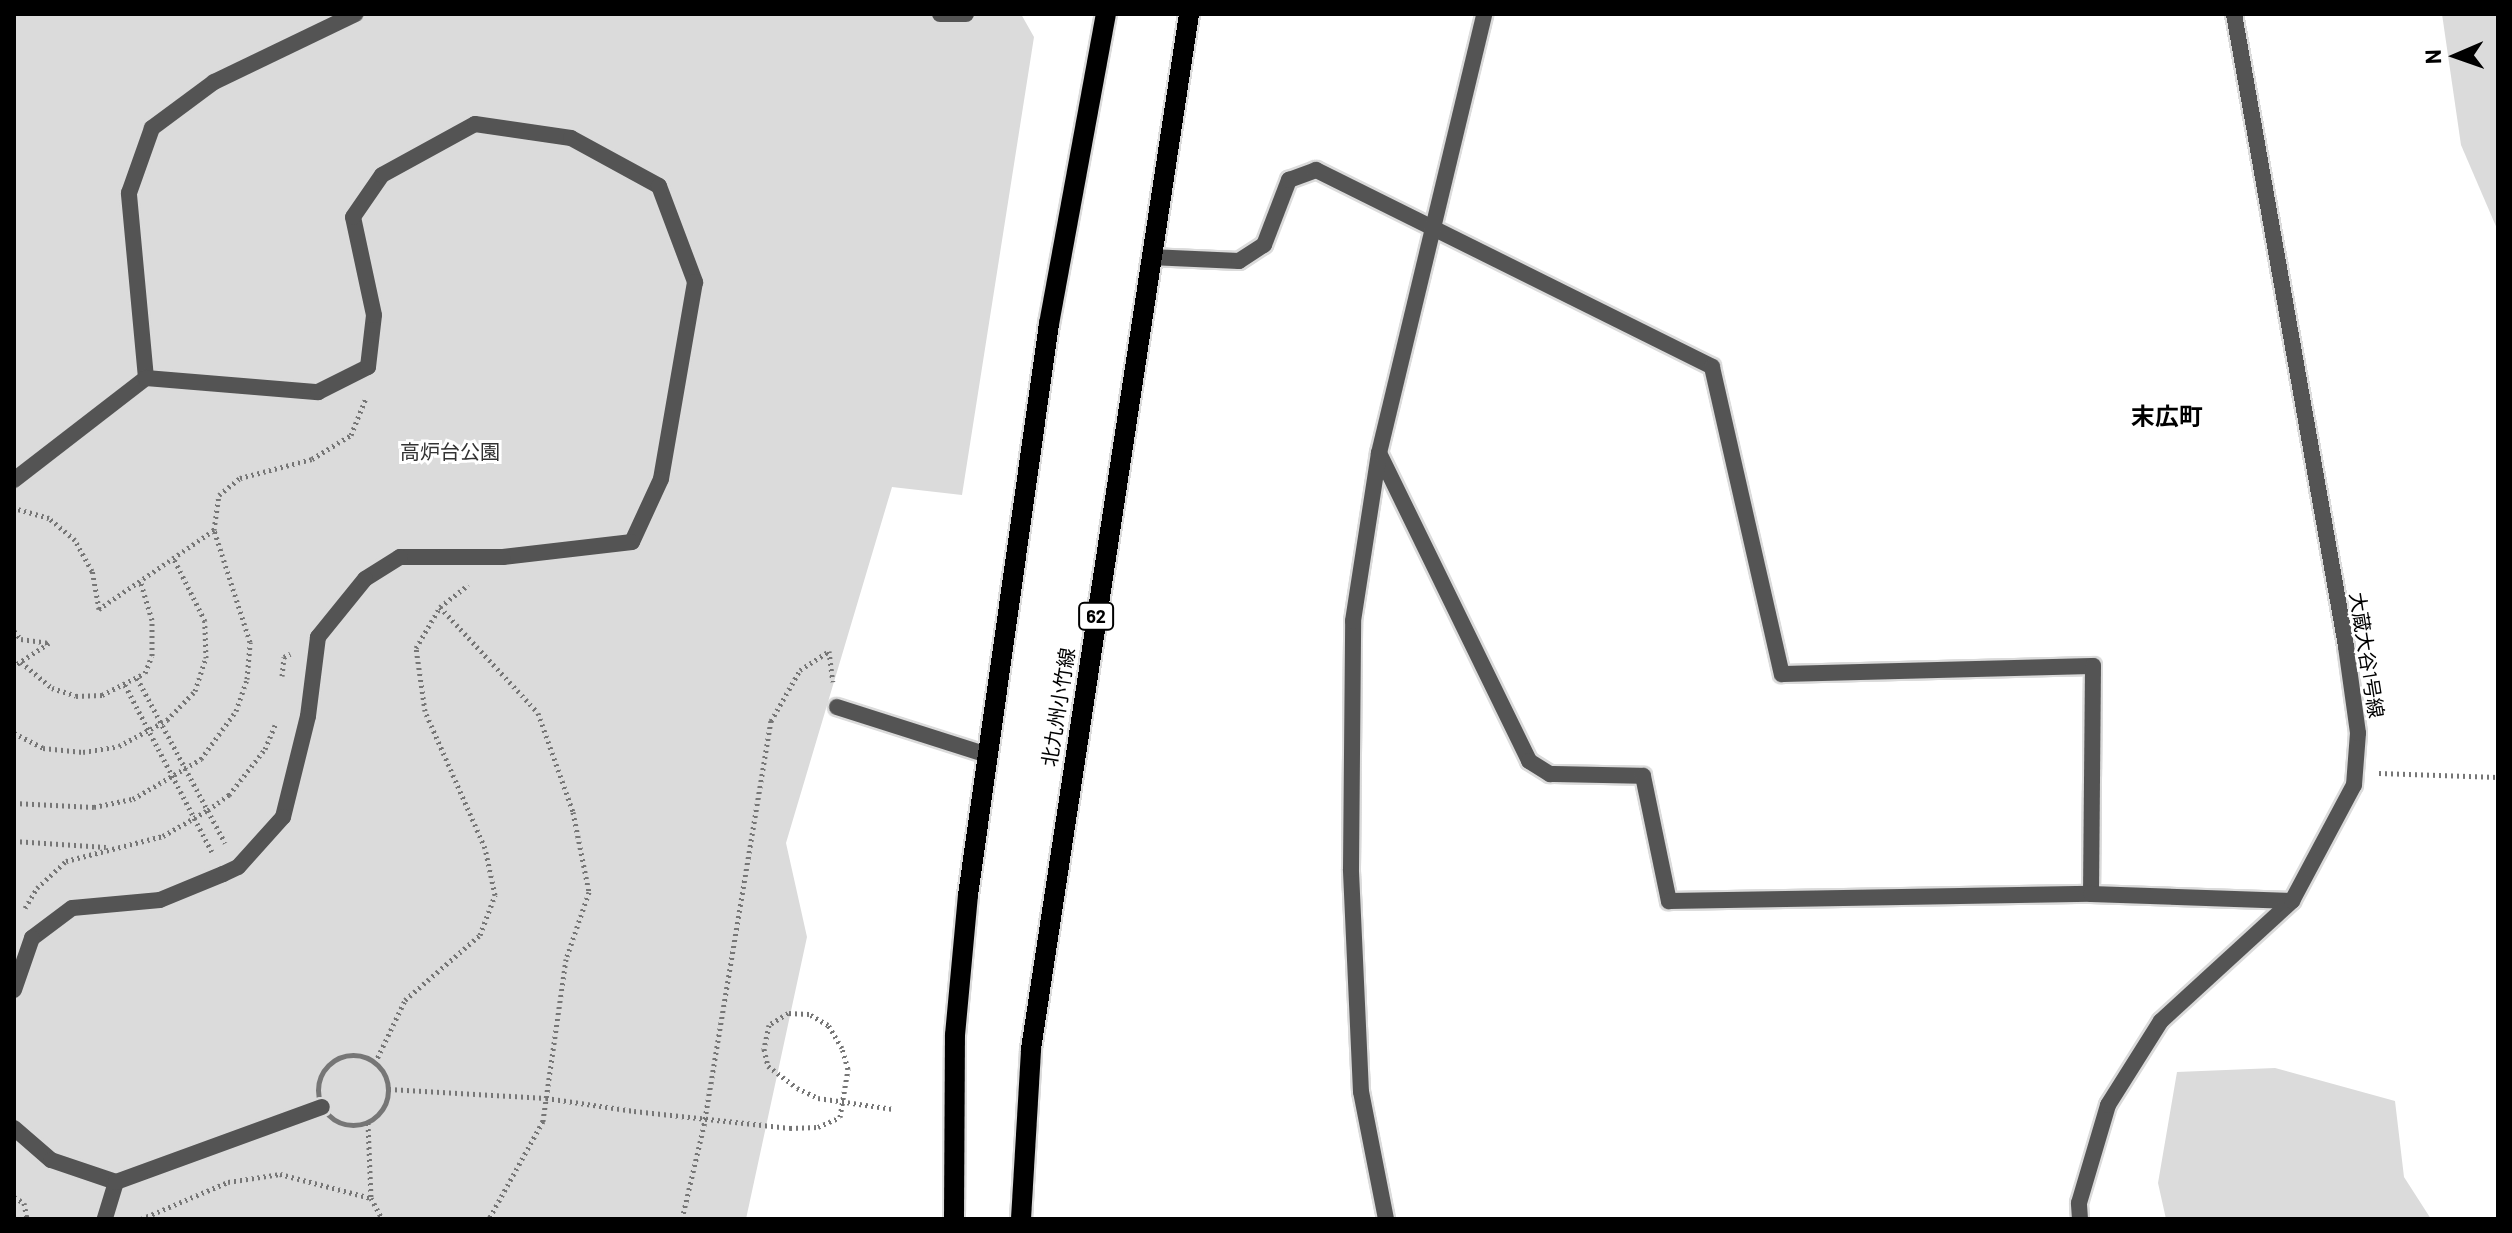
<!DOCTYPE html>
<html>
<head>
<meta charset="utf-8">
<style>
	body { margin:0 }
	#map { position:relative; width:2512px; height:1233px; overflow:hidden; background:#fff; font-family:Barlow,"Noto Sans JP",sans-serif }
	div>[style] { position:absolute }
	.green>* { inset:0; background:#dbdbdb }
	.path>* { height:5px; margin-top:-2.5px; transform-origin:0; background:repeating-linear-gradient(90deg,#767676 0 2px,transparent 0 6px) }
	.path>.ring { margin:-2.5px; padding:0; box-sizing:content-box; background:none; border:5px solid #767676; border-radius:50% }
	.roads { filter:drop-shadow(2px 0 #dbdbdb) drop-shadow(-2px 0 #dbdbdb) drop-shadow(0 2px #dbdbdb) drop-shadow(0 -2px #dbdbdb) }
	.minor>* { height:16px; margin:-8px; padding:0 8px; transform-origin:8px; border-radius:8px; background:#545454 }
	.tertiary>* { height:16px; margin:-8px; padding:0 8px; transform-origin:8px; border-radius:8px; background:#545454 }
	.primary>* { height:20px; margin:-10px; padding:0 10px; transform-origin:10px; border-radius:10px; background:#000 }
	.path-bridge>* { height:5px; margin-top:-2.5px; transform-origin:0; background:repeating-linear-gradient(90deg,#767676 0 2px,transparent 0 6px) }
	span { translate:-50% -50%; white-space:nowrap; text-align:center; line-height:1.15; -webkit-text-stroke:6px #fff; paint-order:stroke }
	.shield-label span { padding:2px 6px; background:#fff; border:2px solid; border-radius:6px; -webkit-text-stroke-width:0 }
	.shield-label { font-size:18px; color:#000; font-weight:700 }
	.park-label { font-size:20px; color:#323232 }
	.street-label { font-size:20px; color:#000 }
	.quarter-label { font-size:24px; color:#000; font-weight:700 }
	.frame { position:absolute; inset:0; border:16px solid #000; pointer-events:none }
	.north { position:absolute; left:2416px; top:16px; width:80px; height:80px; -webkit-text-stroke:6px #fff; paint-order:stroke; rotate:268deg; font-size:22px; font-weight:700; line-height:32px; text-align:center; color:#000 }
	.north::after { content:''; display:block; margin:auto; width:28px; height:36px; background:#000; clip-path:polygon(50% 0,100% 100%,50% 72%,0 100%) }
</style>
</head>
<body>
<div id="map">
	<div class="green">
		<i style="clip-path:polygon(14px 14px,1021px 14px,1034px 37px,962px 495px,892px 487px,786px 843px,807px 937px,746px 1219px,14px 1219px)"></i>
		<i style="clip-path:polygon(2442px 14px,2498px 14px,2498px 231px,2461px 145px)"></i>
		<i style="clip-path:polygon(2275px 1068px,2395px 1101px,2404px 1177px,2431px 1219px,2166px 1219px,2158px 1183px,2177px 1072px)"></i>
	</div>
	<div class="path">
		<i style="left:214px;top:530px;width:35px;rotate:-82deg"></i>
		<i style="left:219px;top:495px;width:27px;rotate:-39deg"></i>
		<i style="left:240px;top:478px;width:74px;rotate:-14.8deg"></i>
		<i style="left:312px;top:459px;width:46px;rotate:-31.6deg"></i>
		<i style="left:351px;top:435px;width:40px;rotate:-68deg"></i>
		<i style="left:440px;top:607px;width:144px;rotate:47.2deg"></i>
		<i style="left:538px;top:713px;width:105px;rotate:70.5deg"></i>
		<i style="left:573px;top:812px;width:82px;rotate:78.7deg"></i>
		<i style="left:589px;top:892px;width:71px;rotate:108.9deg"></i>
		<i style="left:566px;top:959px;width:164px;rotate:98.1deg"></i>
		<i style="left:543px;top:1121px;width:112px;rotate:118.9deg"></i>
		<i style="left:14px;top:631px;width:11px;rotate:49deg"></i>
		<i style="left:21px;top:639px;width:28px;rotate:8deg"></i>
		<i style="left:49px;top:643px;width:42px;rotate:146.7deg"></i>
		<i style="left:21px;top:662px;width:40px;rotate:40deg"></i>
		<i style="left:52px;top:688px;width:25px;rotate:18deg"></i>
		<i style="left:76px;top:696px;width:26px;rotate:-2deg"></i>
		<i style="left:102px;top:695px;width:48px;rotate:-27.1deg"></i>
		<i style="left:145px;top:673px;width:18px;rotate:-68deg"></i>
		<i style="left:152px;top:656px;width:36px;rotate:-90deg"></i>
		<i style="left:152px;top:620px;width:42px;rotate:-106.7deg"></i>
		<i style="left:282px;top:676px;width:19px;rotate:-84deg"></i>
		<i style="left:284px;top:657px;width:7px;rotate:-27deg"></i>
		<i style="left:137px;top:678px;width:187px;rotate:61.9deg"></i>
		<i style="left:125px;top:685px;width:188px;rotate:62.5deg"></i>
		<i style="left:14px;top:733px;width:33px;rotate:27deg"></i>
		<i style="left:43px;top:748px;width:40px;rotate:5.7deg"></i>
		<i style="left:83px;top:752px;width:36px;rotate:-9deg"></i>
		<i style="left:119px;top:746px;width:55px;rotate:-28.4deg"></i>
		<i style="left:167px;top:720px;width:40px;rotate:-46deg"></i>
		<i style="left:195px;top:691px;width:35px;rotate:-72deg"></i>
		<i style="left:206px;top:658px;width:37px;rotate:-92deg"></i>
		<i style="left:205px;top:621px;width:72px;rotate:-116.6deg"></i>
		<i style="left:2379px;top:773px;width:119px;rotate:1.9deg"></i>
		<i style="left:14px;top:803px;width:80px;rotate:2.9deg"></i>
		<i style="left:94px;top:807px;width:40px;rotate:-12deg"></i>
		<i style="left:133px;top:799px;width:79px;rotate:-30.5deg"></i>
		<i style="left:201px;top:759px;width:59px;rotate:-53.9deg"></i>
		<i style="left:236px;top:711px;width:34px;rotate:-71deg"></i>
		<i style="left:247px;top:679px;width:37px;rotate:-85deg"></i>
		<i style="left:250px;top:642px;width:118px;rotate:-107.8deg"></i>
		<i style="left:214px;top:530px;width:140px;rotate:145.5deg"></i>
		<i style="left:99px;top:609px;width:39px;rotate:-100deg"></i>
		<i style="left:92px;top:571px;width:35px;rotate:-119deg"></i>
		<i style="left:75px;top:540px;width:34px;rotate:-140deg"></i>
		<i style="left:49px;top:518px;width:35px;rotate:-164deg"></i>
		<i style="left:14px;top:841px;width:92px;rotate:3.7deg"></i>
		<i style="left:25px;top:908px;width:23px;rotate:-59deg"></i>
		<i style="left:37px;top:888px;width:40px;rotate:-43deg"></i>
		<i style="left:66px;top:861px;width:100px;rotate:-14.5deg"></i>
		<i style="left:163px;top:836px;width:52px;rotate:-30deg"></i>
		<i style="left:208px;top:810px;width:26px;rotate:-36deg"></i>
		<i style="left:229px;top:795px;width:58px;rotate:-52deg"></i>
		<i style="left:265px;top:749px;width:26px;rotate:-67deg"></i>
		<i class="ring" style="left:318px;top:1055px;width:65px;height:65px"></i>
		<i style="left:375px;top:1063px;width:70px;rotate:-64.5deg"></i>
		<i style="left:405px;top:1000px;width:99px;rotate:-40.9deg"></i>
		<i style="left:480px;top:935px;width:43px;rotate:-69.4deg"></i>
		<i style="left:495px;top:895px;width:48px;rotate:-102deg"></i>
		<i style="left:485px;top:848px;width:150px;rotate:-113.7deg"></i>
		<i style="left:425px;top:711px;width:64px;rotate:-98.1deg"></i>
		<i style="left:416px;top:648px;width:48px;rotate:-59.7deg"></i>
		<i style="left:440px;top:607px;width:36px;rotate:-38deg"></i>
		<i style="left:797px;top:1088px;width:23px;rotate:25deg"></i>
		<i style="left:818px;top:1098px;width:76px;rotate:8.3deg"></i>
		<i style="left:389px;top:1089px;width:157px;rotate:3.3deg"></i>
		<i style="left:546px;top:1098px;width:89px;rotate:8.4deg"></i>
		<i style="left:368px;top:1123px;width:75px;rotate:87.7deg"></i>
		<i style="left:371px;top:1198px;width:24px;rotate:62deg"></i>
		<i style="left:14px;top:1197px;width:12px;rotate:31deg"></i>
		<i style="left:24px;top:1203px;width:16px;rotate:79deg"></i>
		<i style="left:141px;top:1219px;width:95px;rotate:-23deg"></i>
		<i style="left:228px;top:1182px;width:53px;rotate:-8.7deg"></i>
		<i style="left:280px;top:1174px;width:94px;rotate:14.8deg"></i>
		<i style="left:682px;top:1219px;width:97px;rotate:-76.8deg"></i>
		<i style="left:704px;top:1125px;width:410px;rotate:-80.6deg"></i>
		<i style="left:771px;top:721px;width:59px;rotate:-60.4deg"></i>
		<i style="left:800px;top:670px;width:35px;rotate:-33deg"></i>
		<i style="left:829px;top:651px;width:31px;rotate:83deg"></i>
	</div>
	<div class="roads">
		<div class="minor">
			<i style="left:940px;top:14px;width:26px"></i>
			<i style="left:1150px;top:257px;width:89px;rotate:2.6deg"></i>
			<i style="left:1239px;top:261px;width:30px;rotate:-33deg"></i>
			<i style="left:1264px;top:245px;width:70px;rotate:-69deg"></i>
			<i style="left:1289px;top:180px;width:29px;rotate:-20deg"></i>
			<i style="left:1316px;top:170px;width:442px;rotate:26.4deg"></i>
			<i style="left:1712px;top:367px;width:315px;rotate:77.2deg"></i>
			<i style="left:1782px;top:674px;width:311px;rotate:-1.5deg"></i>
			<i style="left:2093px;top:666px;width:228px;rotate:90.5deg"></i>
			<i style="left:146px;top:378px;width:186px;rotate:-95.3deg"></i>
			<i style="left:129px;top:193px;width:69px;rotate:-70.5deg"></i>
			<i style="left:152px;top:128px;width:77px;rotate:-36.6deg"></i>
			<i style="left:214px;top:82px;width:157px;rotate:-25.7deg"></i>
			<i style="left:1379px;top:453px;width:343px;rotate:64deg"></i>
			<i style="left:1529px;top:761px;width:25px;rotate:32deg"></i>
			<i style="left:1550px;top:774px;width:93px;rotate:1.2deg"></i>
			<i style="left:1643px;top:776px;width:128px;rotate:78.3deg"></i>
			<i style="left:1669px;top:901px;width:422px;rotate:-1deg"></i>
			<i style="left:2091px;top:894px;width:201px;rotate:2deg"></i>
			<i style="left:14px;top:480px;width:167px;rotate:-37.7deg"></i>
			<i style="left:146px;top:378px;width:173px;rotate:4.7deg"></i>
			<i style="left:318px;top:392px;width:56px;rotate:-26.6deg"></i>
			<i style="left:368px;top:367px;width:52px;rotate:-83.4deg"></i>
			<i style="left:374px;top:315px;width:100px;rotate:-102.1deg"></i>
			<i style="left:353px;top:217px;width:51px;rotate:-55.4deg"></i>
			<i style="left:382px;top:175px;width:106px;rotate:-28.7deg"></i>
			<i style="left:475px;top:124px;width:97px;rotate:8.3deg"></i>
			<i style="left:571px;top:138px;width:100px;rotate:28.6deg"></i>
			<i style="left:659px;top:186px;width:103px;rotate:69.4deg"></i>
			<i style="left:695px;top:282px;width:200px;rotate:99.8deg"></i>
			<i style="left:661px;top:479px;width:69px;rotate:114.7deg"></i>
			<i style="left:632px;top:542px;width:130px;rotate:173.4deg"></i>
			<i style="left:503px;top:557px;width:103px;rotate:180deg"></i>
			<i style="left:400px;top:557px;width:41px;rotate:147.8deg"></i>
			<i style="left:365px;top:579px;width:75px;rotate:129deg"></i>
			<i style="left:318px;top:637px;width:80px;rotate:97.2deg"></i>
			<i style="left:308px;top:716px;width:104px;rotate:103.9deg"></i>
			<i style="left:283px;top:817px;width:67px;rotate:132deg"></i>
			<i style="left:238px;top:867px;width:17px;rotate:155deg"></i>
			<i style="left:223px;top:874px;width:68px;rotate:157.6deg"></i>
			<i style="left:160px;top:900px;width:88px;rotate:174.8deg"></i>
			<i style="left:72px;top:908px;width:50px;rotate:143.1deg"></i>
			<i style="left:32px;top:938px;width:55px;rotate:109.1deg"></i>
			<i style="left:837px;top:707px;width:157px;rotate:17.7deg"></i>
			<i style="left:14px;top:1128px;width:49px;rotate:40.9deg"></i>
			<i style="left:51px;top:1160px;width:69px;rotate:18.7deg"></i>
			<i style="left:116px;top:1182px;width:39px;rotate:107deg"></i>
			<i style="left:116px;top:1182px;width:219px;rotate:-20deg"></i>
			<i style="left:1386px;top:1219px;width:129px;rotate:-101.1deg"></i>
			<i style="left:1361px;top:1092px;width:223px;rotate:-92.6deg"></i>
			<i style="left:1351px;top:869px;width:248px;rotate:-89.5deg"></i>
			<i style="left:1353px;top:621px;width:170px;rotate:-81.2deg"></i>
			<i style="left:1379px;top:453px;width:451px;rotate:-76.5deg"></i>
		</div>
		<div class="tertiary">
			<i style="left:2080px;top:1219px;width:16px;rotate:-94deg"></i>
			<i style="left:2079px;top:1203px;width:102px;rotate:-73.5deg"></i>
			<i style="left:2108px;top:1105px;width:99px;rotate:-57.8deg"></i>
			<i style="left:2161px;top:1021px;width:178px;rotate:-42.5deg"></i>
			<i style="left:2292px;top:901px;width:132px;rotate:-61.9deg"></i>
			<i style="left:2354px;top:785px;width:52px;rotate:-85.6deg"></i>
			<i style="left:2358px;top:733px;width:88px;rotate:-97.9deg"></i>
			<i style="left:2346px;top:646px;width:642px;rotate:-100.05deg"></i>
		</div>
		<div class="primary">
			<i style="left:954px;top:1219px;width:184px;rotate:-89.7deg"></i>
			<i style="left:955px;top:1035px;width:141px;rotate:-84.7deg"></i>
			<i style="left:968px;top:895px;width:577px;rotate:-81.93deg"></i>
			<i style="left:1049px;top:324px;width:315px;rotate:-79.6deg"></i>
			<i style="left:1021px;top:1219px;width:170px;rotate:-86.6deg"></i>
			<i style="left:1031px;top:1049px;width:1047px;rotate:-81.32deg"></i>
		</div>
	</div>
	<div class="path-bridge">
		<i style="left:634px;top:1111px;width:157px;rotate:6.2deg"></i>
		<i style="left:790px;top:1128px;width:28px;rotate:-2deg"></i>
		<i style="left:818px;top:1127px;width:24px;rotate:-24deg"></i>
		<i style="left:840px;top:1117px;width:49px;rotate:-80.5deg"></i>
		<i style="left:848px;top:1069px;width:22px;rotate:-106deg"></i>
		<i style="left:842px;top:1048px;width:27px;rotate:-121deg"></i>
		<i style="left:828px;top:1025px;width:22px;rotate:-150deg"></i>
		<i style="left:809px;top:1014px;width:21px;rotate:-177deg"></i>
		<i style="left:788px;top:1013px;width:22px;rotate:148deg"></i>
		<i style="left:769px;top:1025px;width:25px;rotate:102deg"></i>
		<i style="left:764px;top:1049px;width:17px;rotate:77deg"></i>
		<i style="left:768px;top:1066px;width:36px;rotate:37deg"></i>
	</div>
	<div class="shield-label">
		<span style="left:1096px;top:616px">62</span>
	</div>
	<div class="park-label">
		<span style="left:450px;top:451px">高炉台公園</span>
	</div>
	<div class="street-label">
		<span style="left:2367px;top:655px;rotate:81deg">大蔵大谷1号線</span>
		<span style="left:1058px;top:707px;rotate:-81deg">北九州小竹線</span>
	</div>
	<div class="quarter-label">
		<span style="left:2167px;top:416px">末広町</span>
	</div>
	<div class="frame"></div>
	<div class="north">N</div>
</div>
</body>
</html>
